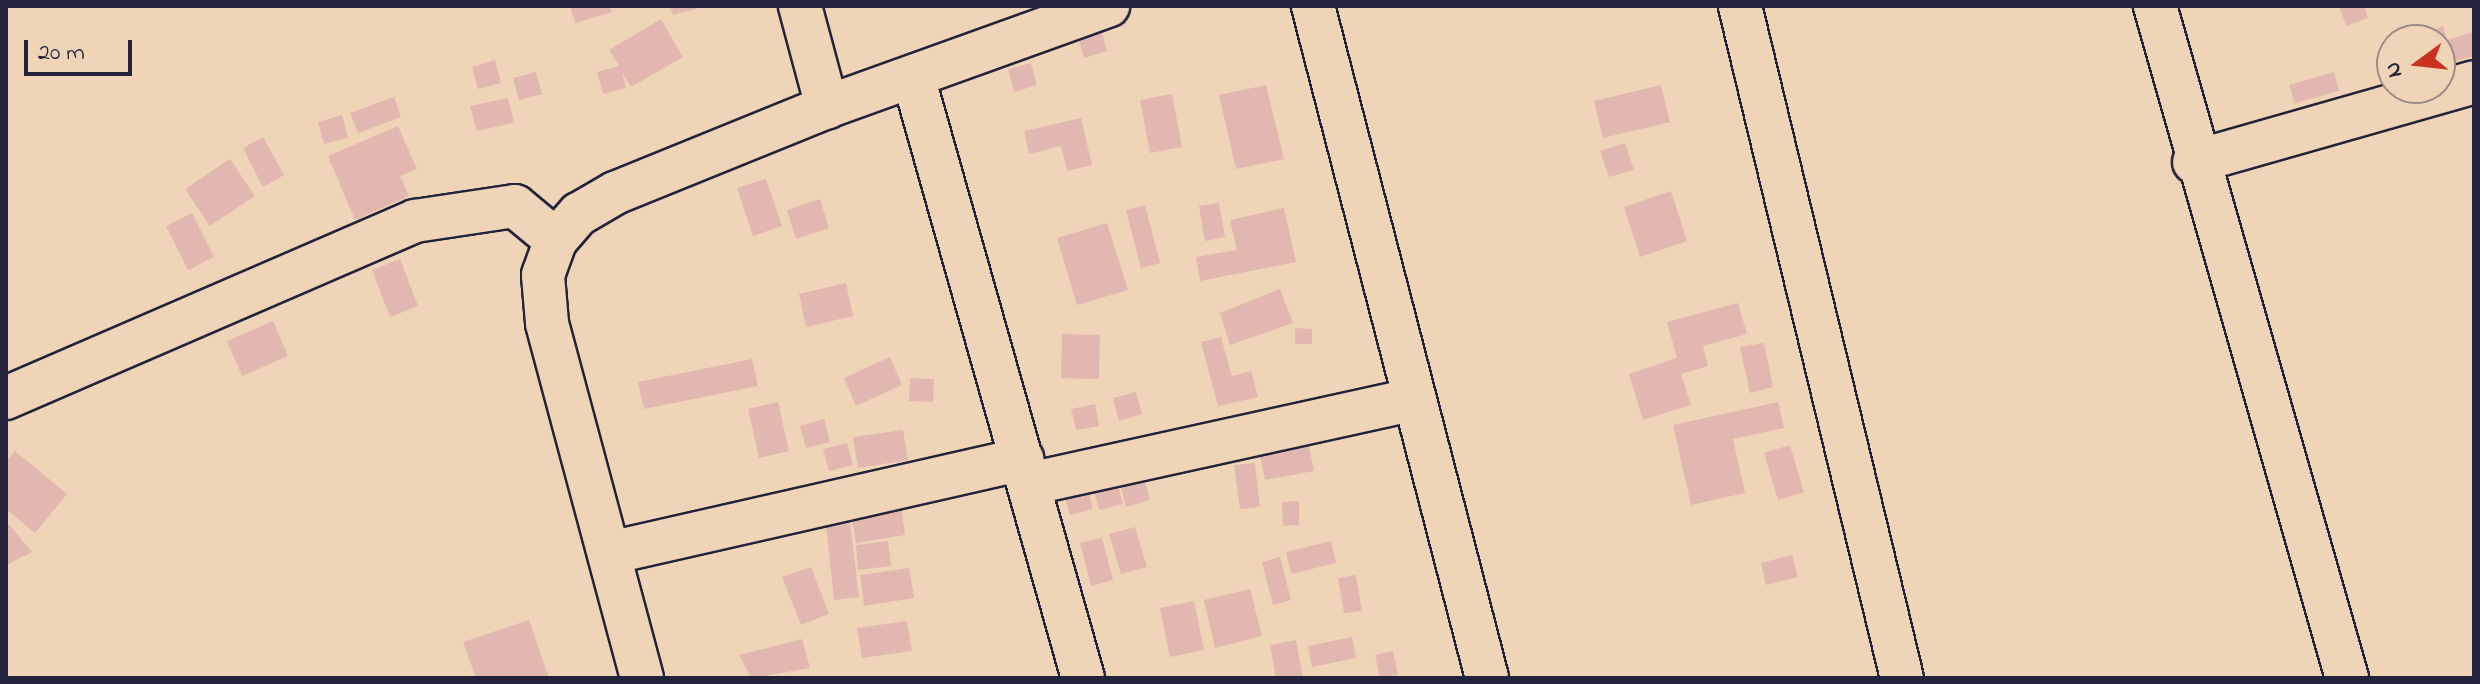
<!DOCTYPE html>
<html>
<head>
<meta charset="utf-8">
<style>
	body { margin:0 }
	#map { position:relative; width:2480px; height:684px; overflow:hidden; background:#f0d4b7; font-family:"Indie Flower",sans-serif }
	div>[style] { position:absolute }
	.building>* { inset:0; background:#e2b7b0 }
	.roads { filter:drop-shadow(2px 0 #22223b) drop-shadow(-2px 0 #22223b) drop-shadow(0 2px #22223b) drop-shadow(0 -2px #22223b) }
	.minor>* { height:42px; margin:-21px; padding:0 21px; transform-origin:21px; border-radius:21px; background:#f0d4b7 }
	span { translate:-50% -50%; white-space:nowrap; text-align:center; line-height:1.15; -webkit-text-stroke:7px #f0d4b7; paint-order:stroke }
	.frame { position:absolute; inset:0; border:8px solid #22223b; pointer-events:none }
	.north { position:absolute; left:2376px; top:24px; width:80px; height:80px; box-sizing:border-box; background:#f0d4b7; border:2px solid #9e8d85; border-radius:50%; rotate:255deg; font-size:22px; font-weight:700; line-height:32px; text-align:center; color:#22223b }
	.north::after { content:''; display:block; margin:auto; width:28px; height:36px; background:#c8321e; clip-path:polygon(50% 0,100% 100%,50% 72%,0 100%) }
	.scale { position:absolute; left:24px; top:40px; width:108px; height:36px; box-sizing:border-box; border:4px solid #22223b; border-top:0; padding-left:10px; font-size:24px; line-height:28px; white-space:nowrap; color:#22223b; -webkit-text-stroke:6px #f0d4b7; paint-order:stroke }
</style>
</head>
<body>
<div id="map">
	<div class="building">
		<i style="clip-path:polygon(570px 6px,610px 6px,612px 12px,575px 23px)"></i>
		<i style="clip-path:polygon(670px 6px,695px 6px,696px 9px,673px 15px)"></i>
		<i style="clip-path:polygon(2339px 6px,2364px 6px,2368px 18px,2346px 26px)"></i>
		<i style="clip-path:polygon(661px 19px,683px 57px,631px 87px,622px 72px,626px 88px,603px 94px,597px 72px,619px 66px,609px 50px)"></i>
		<i style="clip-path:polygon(2443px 26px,2447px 40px,2474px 32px,2474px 56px,2453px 62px,2450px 50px,2440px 53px,2440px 40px,2413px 40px)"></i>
		<i style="clip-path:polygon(1101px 29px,1107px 51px,1084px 58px,1078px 35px)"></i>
		<i style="clip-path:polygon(495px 60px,501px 83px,478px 89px,472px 67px)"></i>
		<i style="clip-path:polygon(1031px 63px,1037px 85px,1014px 92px,1008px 69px)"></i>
		<i style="clip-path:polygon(536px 72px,542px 94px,519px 100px,513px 78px)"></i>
		<i style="clip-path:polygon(2334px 72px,2339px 91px,2295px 103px,2289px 85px)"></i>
		<i style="clip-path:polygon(1266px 85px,1284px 159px,1236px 169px,1219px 95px)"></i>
		<i style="clip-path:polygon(1661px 85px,1670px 122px,1603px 138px,1594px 101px)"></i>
		<i style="clip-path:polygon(1172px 94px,1182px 147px,1150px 153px,1140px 100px)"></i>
		<i style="clip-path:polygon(394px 97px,401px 117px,358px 133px,350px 113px)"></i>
		<i style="clip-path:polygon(508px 98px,514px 123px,477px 131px,470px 106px)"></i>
		<i style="clip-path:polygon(342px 115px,348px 138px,324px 144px,318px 122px)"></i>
		<i style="clip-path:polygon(1081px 118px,1092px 165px,1067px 171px,1061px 146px,1029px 154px,1024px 131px)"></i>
		<i style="clip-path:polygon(398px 126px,417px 169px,400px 176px,409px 196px,355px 220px,328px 156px)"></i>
		<i style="clip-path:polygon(263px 137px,284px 175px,263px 187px,243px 148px)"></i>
		<i style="clip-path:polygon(1625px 143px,1634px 170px,1609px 177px,1600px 151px)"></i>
		<i style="clip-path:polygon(230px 159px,255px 196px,210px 226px,185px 189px)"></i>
		<i style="clip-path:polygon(766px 179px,782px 226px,753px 236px,737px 188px)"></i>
		<i style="clip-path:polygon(1671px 191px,1687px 241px,1640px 257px,1624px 207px)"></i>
		<i style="clip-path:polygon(820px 199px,829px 228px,796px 239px,787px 210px)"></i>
		<i style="clip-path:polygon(1219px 203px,1225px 237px,1205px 241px,1199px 206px)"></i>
		<i style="clip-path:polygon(1145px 205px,1160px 263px,1141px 268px,1126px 210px)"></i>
		<i style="clip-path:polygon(1284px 208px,1296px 262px,1200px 281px,1196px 257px,1237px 250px,1230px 220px)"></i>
		<i style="clip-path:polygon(192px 213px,214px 257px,188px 270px,166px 226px)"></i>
		<i style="clip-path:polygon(1107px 223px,1128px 290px,1077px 305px,1057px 238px)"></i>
		<i style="clip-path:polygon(400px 259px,418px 306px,390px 317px,372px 270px)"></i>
		<i style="clip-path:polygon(846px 283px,853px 316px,806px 327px,799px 294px)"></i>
		<i style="clip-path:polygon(1280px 289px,1293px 323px,1230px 345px,1220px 313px)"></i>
		<i style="clip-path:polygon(1738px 303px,1747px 334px,1703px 346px,1708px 366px,1681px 374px,1691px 405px,1643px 420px,1629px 374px,1677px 358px,1667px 322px)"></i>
		<i style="clip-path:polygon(273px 321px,288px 356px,242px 376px,227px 341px)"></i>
		<i style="clip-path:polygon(1295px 328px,1312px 329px,1312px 344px,1295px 344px)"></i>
		<i style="clip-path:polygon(1062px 334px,1100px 335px,1099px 379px,1061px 378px)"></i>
		<i style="clip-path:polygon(1221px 337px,1232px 376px,1251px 371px,1258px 397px,1218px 406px,1201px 342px)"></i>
		<i style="clip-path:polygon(1764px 343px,1773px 387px,1750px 393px,1740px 347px)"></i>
		<i style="clip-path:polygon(890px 357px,902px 385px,856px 406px,844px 378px)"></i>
		<i style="clip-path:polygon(752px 359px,758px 386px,644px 409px,638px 382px)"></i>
		<i style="clip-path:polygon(910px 378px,934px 379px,933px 402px,909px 401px)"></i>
		<i style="clip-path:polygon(1136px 392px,1142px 414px,1119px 421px,1113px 398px)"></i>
		<i style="clip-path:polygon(778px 402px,789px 451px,759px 458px,748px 409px)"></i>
		<i style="clip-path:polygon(1778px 402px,1784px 428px,1733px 439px,1745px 493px,1691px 505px,1673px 425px)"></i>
		<i style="clip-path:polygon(1095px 404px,1099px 426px,1076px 430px,1071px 409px)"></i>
		<i style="clip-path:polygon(824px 419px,830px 442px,806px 448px,800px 426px)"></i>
		<i style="clip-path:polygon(903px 430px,908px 460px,858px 468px,853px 437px)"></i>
		<i style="clip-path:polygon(847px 443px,853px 465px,829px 471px,823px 449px)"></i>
		<i style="clip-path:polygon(1790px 445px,1804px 492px,1778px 500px,1764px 453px)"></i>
		<i style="clip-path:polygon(1309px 446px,1314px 471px,1265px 480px,1260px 456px)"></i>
		<i style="clip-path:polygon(15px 451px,67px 494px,35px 533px,6px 509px,6px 462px)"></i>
		<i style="clip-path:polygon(1255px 463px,1260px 507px,1240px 509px,1234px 465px)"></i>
		<i style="clip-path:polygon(1144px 478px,1150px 500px,1126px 507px,1120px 484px)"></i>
		<i style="clip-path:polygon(1117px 482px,1123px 504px,1099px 510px,1093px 488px)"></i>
		<i style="clip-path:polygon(1087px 487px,1093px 509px,1070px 515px,1064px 493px)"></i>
		<i style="clip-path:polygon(1299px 501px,1299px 525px,1283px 526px,1282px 502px)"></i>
		<i style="clip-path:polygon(901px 505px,905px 535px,856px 543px,851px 513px)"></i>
		<i style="clip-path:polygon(6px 521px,32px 552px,6px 565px)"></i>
		<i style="clip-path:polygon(850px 522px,859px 597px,834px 600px,826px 524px)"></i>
		<i style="clip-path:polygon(1135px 527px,1147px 567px,1121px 574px,1109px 534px)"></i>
		<i style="clip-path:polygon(1102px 538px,1113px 580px,1091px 586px,1080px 543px)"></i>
		<i style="clip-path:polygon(888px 541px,891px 566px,858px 570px,856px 545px)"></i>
		<i style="clip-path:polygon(1331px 541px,1336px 563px,1291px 574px,1286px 552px)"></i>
		<i style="clip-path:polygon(1792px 555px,1798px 577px,1766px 585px,1761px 563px)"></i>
		<i style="clip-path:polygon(1280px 557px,1291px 600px,1273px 605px,1262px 562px)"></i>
		<i style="clip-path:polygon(811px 567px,829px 614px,801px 625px,782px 577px)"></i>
		<i style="clip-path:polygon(909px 568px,914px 598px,864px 606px,860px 575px)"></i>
		<i style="clip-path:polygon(1356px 575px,1362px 611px,1344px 613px,1338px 578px)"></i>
		<i style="clip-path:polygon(1250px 589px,1262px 636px,1215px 648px,1204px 600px)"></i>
		<i style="clip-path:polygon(1194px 601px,1204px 650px,1170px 657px,1160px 608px)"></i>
		<i style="clip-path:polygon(529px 620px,549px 678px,476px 678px,463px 642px)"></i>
		<i style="clip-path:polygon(907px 621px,912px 651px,862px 658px,857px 628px)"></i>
		<i style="clip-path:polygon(1352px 637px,1356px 658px,1312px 667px,1308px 646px)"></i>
		<i style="clip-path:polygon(802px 639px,810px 668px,751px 678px,739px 655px)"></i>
		<i style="clip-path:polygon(1296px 640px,1303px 678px,1276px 678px,1270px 645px)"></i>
		<i style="clip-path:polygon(1393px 651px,1398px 675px,1380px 678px,1375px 655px)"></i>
	</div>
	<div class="roads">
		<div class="minor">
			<i style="left:800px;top:6px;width:105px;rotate:75deg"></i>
			<i style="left:1313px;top:6px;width:694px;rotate:75.48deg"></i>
			<i style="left:1740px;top:6px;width:691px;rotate:76.45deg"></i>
			<i style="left:2155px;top:6px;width:699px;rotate:74.05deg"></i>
			<i style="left:914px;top:80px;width:621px;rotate:74.22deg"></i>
			<i style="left:2194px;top:162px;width:291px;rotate:-15.9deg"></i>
			<i style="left:6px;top:398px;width:446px;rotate:-23.4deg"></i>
			<i style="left:415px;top:221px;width:101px;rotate:-8.5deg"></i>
			<i style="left:515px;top:206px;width:53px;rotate:39.7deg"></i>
			<i style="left:1029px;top:484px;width:390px;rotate:-12.4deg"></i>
			<i style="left:609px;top:553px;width:424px;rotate:-12.8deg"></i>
			<i style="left:642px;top:678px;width:367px;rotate:-105deg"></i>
			<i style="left:547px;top:323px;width:48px;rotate:-94.8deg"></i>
			<i style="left:543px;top:275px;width:37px;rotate:-70deg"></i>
			<i style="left:556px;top:240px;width:35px;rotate:-49deg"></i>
			<i style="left:579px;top:214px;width:42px;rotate:-30.3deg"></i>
			<i style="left:615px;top:193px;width:229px;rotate:-22.1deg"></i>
			<i style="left:827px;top:107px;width:299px;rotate:-19.8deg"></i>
		</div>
	</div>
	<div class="frame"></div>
	<div class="north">N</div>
	<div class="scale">20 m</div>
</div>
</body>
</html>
